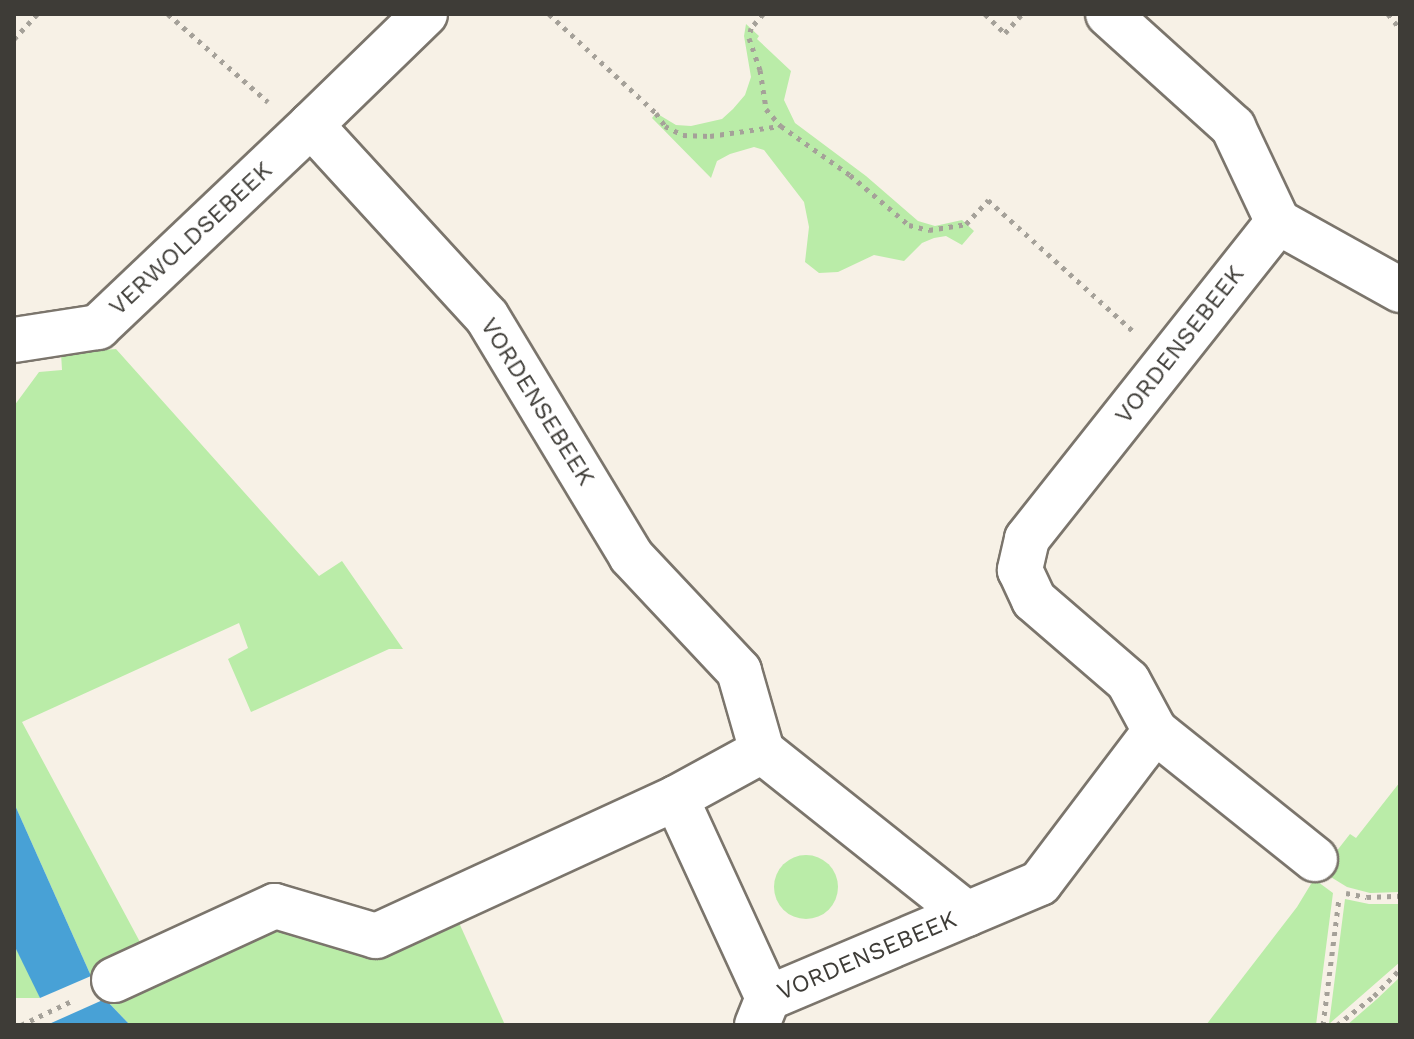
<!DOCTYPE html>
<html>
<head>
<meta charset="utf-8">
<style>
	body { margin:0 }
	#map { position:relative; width:1414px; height:1039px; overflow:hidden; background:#f7f1e6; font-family:"Work Sans",sans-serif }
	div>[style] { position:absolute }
	.green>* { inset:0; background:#baeca8 }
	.round { border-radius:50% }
	.water>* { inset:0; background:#48a1d6 }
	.path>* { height:5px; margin-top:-2.5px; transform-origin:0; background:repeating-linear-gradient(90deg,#a5a199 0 4px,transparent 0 10px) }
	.roads { filter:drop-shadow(2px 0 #7b756c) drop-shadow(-2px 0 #7b756c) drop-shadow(0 2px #7b756c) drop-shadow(0 -2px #7b756c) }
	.minor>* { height:44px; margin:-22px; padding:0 22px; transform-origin:22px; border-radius:22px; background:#fff }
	span { translate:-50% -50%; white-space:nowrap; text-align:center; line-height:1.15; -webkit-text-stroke:6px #fff; paint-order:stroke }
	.street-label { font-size:24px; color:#3e3c37 }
	.frame { position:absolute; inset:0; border:16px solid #3e3c37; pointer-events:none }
</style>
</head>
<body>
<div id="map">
	<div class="green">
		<i style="clip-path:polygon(746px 24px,759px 36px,757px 39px,791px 71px,784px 100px,795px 123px,866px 176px,918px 221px,935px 226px,962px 220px,974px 231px,962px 245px,946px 236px,934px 238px,922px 243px,904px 261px,874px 255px,838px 272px,819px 273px,805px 262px,809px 227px,804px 202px,764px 150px,754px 147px,730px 154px,717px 161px,711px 178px,652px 118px,656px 113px,676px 125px,691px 126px,722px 119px,733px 109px,745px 95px,751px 77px,744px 36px)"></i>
		<i style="clip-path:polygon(116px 349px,319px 576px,342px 561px,403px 649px,389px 649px,251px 712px,228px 659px,248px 648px,239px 623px,22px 722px,140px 942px,114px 954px,91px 976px,14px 803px,14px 406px,39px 372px,62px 370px,61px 353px)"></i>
		<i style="clip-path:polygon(1400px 782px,1400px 892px,1370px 893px,1347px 887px,1321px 871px,1350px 834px,1356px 838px)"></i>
		<i class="round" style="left:774px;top:855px;width:64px;height:64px"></i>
		<i style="clip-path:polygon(1314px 879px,1333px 893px,1316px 1025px,1206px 1025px,1297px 907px)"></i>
		<i style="clip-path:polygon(1345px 899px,1369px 904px,1400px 904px,1400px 962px,1329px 1024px)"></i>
		<i style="clip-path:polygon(456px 916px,505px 1025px,130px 1025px,105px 999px,270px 920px)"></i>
		<i style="clip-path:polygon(14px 945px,36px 987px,40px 998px,14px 998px)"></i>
		<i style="clip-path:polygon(1400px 977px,1400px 1025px,1347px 1025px,1377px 999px)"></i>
	</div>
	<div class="water">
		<i style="clip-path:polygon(14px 803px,91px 976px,40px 998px,14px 945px)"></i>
		<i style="clip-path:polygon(105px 999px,130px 1025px,49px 1025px,49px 1024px)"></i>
	</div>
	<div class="path">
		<i style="left:168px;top:14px;width:133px;rotate:41.3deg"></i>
		<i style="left:549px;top:14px;width:146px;rotate:42.8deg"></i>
		<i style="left:656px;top:113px;width:16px;rotate:55deg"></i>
		<i style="left:665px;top:126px;width:20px;rotate:27deg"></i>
		<i style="left:683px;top:135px;width:27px;rotate:2deg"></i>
		<i style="left:710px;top:136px;width:71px;rotate:-8.1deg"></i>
		<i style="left:763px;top:14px;width:18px;rotate:131deg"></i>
		<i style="left:751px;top:28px;width:10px;rotate:101deg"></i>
		<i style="left:749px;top:38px;width:34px;rotate:71deg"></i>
		<i style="left:760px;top:70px;width:39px;rotate:81deg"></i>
		<i style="left:766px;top:109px;width:23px;rotate:49deg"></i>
		<i style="left:781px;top:126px;width:85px;rotate:35.4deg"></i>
		<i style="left:850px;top:175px;width:77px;rotate:40.3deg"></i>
		<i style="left:909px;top:225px;width:21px;rotate:14deg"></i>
		<i style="left:929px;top:230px;width:37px;rotate:-9deg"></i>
		<i style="left:966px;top:224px;width:33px;rotate:-47deg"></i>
		<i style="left:988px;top:200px;width:197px;rotate:42.1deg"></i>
		<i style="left:985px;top:14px;width:28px;rotate:44deg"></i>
		<i style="left:1005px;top:33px;width:25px;rotate:-48deg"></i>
		<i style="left:1388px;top:14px;width:19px;rotate:51deg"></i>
		<i style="left:14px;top:39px;width:34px;rotate:-47deg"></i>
		<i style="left:1346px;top:893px;width:21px;rotate:11deg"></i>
		<i style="left:1367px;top:897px;width:33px;rotate:-2deg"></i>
		<i style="left:21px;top:1025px;width:59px;rotate:-25.3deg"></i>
		<i style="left:1323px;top:1025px;width:127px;rotate:-82.8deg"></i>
		<i style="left:1337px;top:1025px;width:47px;rotate:-38.1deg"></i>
		<i style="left:1374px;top:996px;width:37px;rotate:-46deg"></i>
	</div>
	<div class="roads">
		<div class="minor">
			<i style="left:425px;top:14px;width:159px;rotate:135.8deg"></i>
			<i style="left:311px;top:125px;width:260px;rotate:47.5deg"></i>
			<i style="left:487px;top:317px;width:279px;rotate:58.9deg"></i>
			<i style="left:631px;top:556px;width:158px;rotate:46.8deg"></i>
			<i style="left:739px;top:671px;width:83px;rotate:74deg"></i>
			<i style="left:1108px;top:14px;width:169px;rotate:42.1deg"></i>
			<i style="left:1233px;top:127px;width:105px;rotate:64.7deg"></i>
			<i style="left:1278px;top:222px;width:140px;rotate:29.1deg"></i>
			<i style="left:1278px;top:222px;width:404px;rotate:128.4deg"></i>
			<i style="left:1027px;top:539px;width:32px;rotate:103deg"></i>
			<i style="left:1020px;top:570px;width:33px;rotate:65deg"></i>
			<i style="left:1034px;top:600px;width:124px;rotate:40.8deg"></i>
			<i style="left:1128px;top:681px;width:57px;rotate:61.6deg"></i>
			<i style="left:1155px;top:731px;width:205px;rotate:38.7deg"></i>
			<i style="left:14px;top:340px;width:85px;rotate:-8.8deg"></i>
			<i style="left:98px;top:327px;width:294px;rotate:-43.5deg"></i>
			<i style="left:676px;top:798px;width:220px;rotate:65.3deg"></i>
			<i style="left:114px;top:980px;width:177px;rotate:-24.7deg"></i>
			<i style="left:275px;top:906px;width:105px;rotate:16.5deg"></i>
			<i style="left:376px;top:936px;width:330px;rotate:-24.7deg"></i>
			<i style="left:676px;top:798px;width:98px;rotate:-28.7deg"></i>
			<i style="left:762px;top:751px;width:262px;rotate:38.5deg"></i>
			<i style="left:757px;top:1025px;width:29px;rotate:-68deg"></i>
			<i style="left:768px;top:998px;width:295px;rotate:-22.9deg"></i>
			<i style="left:1040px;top:883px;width:191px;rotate:-52.9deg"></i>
		</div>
	</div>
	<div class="street-label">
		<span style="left:191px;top:239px;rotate:-43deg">VERWOLDSEBEEK</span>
		<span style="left:1180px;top:345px;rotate:-52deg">VORDENSEBEEK</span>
		<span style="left:537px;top:402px;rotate:58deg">VORDENSEBEEK</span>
		<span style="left:867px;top:956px;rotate:-23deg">VORDENSEBEEK</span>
	</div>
	<div class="frame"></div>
</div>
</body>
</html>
